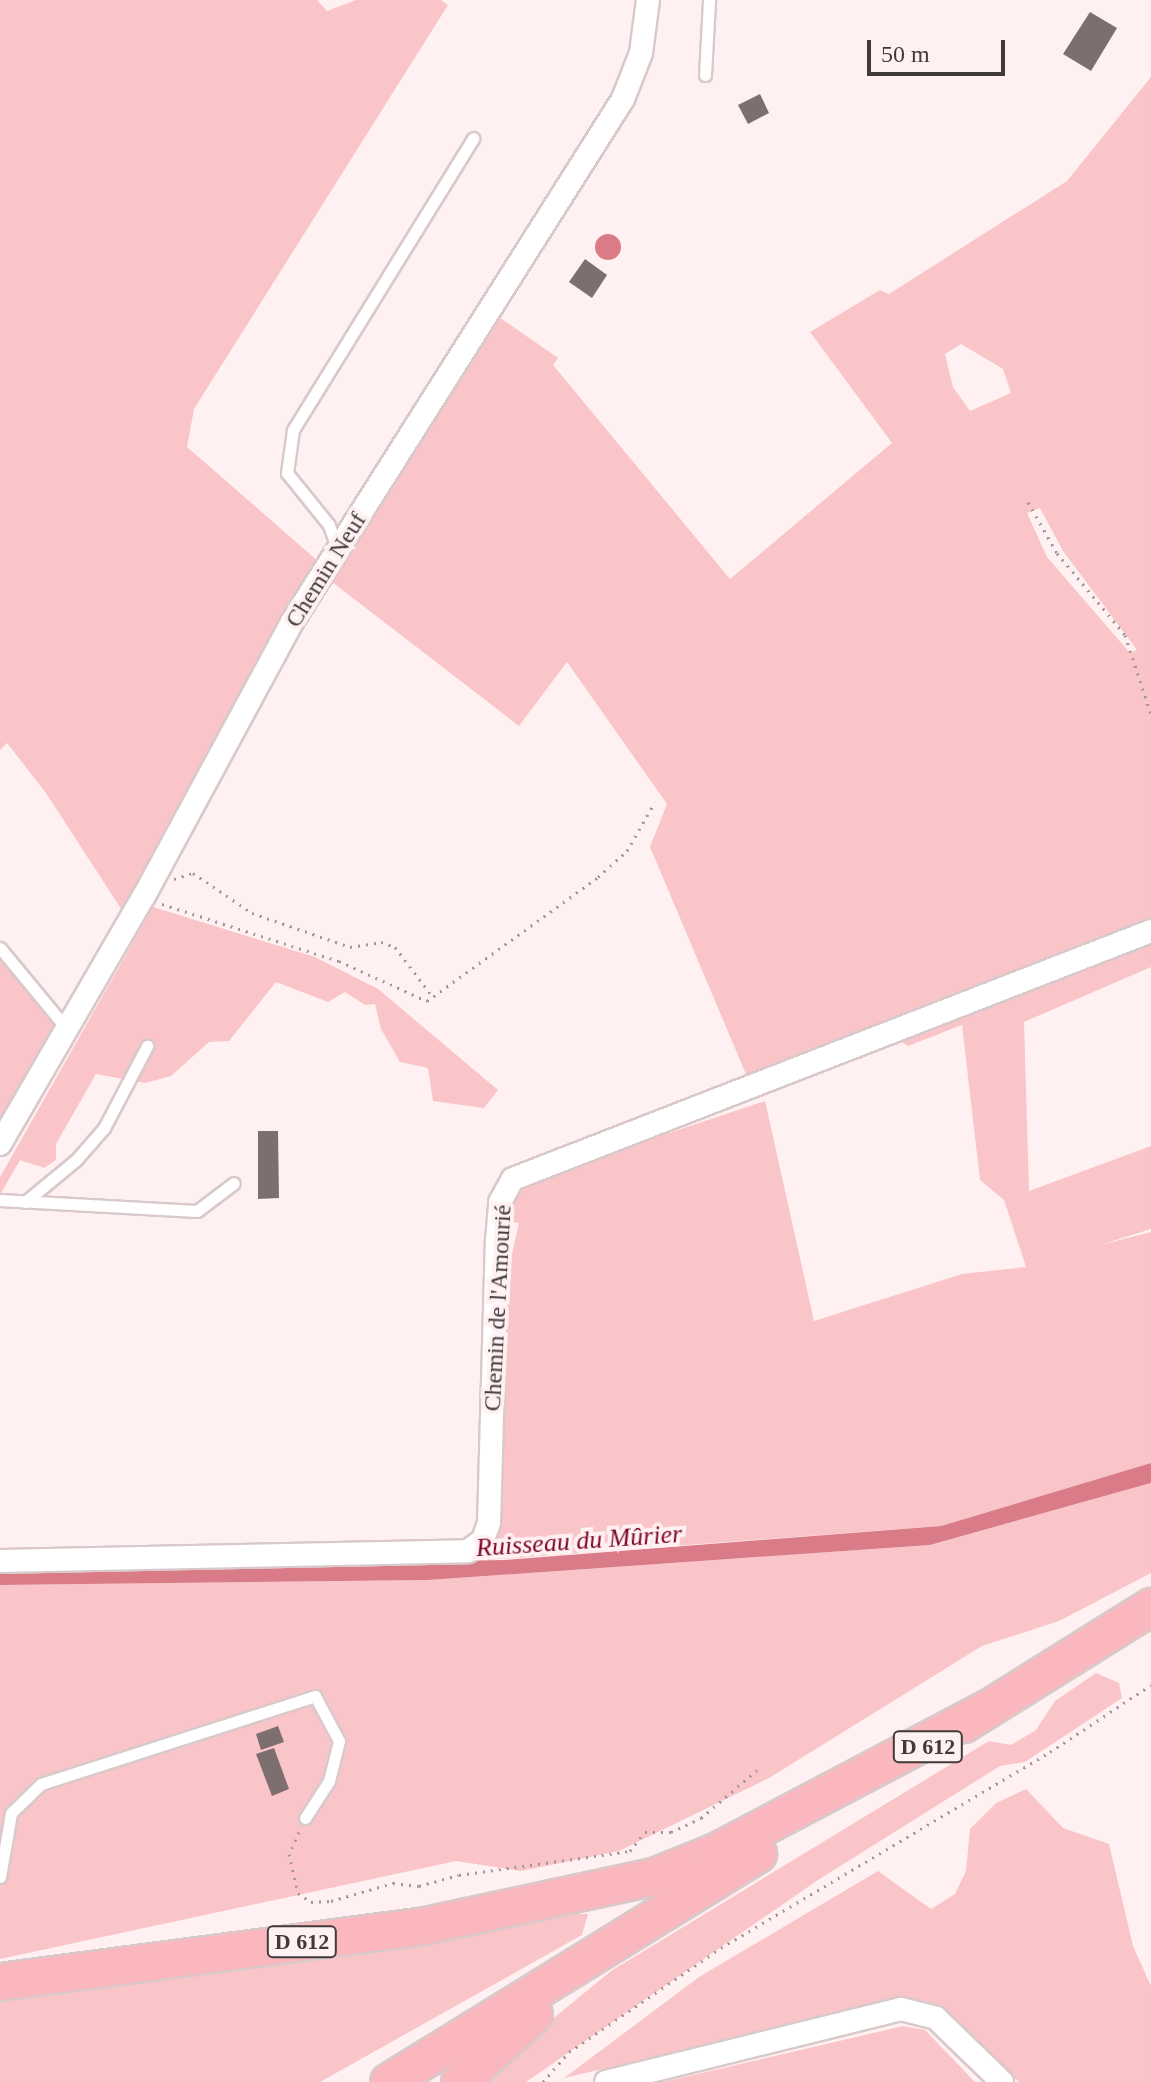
<!DOCTYPE html>
<html>
<head>
<meta charset="utf-8">
<style>
	body { margin:0 }
	#map { position:relative; width:1151px; height:2082px; overflow:hidden; background:#fff1f2; font-family:"Times New Roman",serif }
	div>[style] { position:absolute }
	.green>* { inset:0; background:#fac5c9 }
	.water>* { inset:0; background:#d97c87 }
	.round { border-radius:50% }
	.building>* { inset:0; background:#7d6f70 }
	.path>* { height:3px; margin-top:-1.5px; transform-origin:0; background:repeating-linear-gradient(90deg,#a39899 0 2px,transparent 0 8px) }
	.roads { filter:drop-shadow(2px 0 #d9c9ca) drop-shadow(-2px 0 #d9c9ca) drop-shadow(0 2px #d9c9ca) drop-shadow(0 -2px #d9c9ca) }
	.service>* { height:11px; margin:-5.5px; padding:0 5.5px; transform-origin:5.5px; border-radius:5.5px; background:#fff }
	.minor>* { height:22px; margin:-11px; padding:0 11px; transform-origin:11px; border-radius:11px; background:#fff }
	.trunk>* { height:36px; margin:-18px; padding:0 18px; transform-origin:18px; border-radius:18px; background:#fab8be }
	span { translate:-50% -50%; white-space:nowrap; text-align:center; line-height:1.15; -webkit-text-stroke:8px #fff1f2; paint-order:stroke }
	.shield-label span { padding:2px 6px; background:#fff1f2; border:2px solid; border-radius:6px; -webkit-text-stroke-width:0 }
	.shield-label { font-size:22px; color:#403a3a; font-weight:700 }
	.street-label { font-size:24px; color:#403a3a }
	.water-label { font-size:26px; color:#7d082b; font-style:italic }
	.scale { position:absolute; left:867px; top:40px; width:138px; height:36px; box-sizing:border-box; border:4px solid #403a3a; border-top:0; padding-left:10px; font-size:24px; line-height:28px; white-space:nowrap; color:#403a3a; -webkit-text-stroke:6px #fff1f2; paint-order:stroke }
</style>
</head>
<body>
<div id="map">
	<div class="green">
		<i style="clip-path:polygon(0 0,317px 0,327px 11px,356px 0,441px 0,448px 5px,194px 409px,187px 447px,319px 562px,125px 915px,46px 793px,7px 743px,0 750px)"></i>
		<i style="clip-path:polygon(evenodd,1151px 77px,1151px 967px,1024px 1022px,1029px 1191px,1151px 1146px,1151px 1229px,1100px 1245px,1151px 1232px,1151px 1463px,941px 1526px,487px 1560px,500px 1544px,493px 1538px,503px 1256px,512px 1254px,519px 1223px,506px 1221px,515px 1190px,535px 1178px,765px 1101px,814px 1321px,962px 1274px,1026px 1267px,1004px 1200px,980px 1180px,962px 1025px,908px 1046px,883px 1030px,748px 1079px,650px 847px,667px 804px,567px 662px,519px 726px,332px 582px,496px 315px,558px 358px,553px 365px,730px 579px,892px 443px,810px 332px,880px 290px,889px 294px,1067px 181px,1151px 77px,961px 344px,1003px 369px,1011px 393px,970px 411px,953px 387px,945px 354px,961px 344px,1151px 77px,1040px 508px,1063px 551px,1137px 650px,1130px 653px,1047px 557px,1027px 513px,1040px 508px)"></i>
		<i style="clip-path:polygon(153px 907px,315px 957px,378px 989px,498px 1090px,484px 1108px,433px 1101px,428px 1068px,400px 1062px,381px 1029px,375px 1004px,365px 1005px,345px 992px,328px 1002px,276px 982px,229px 1041px,209px 1042px,171px 1076px,145px 1083px,96px 1074px,56px 1144px,56px 1160px,44px 1168px,20px 1160px,0 1195px,0 1177px)"></i>
		<i style="clip-path:polygon(0 960px,58px 1027px,0 1124px)"></i>
		<i style="clip-path:polygon(1151px 1483px,1151px 1573px,1059px 1621px,982px 1646px,769px 1778px,619px 1851px,521px 1871px,456px 1861px,0 1959px,0 1585px,428px 1580px,930px 1545px)"></i>
		<i style="clip-path:polygon(1096px 1673px,1119px 1683px,1122px 1698px,1025px 1762px,1000px 1766px,818px 1880px,526px 2082px,476px 2082px,611px 1971px,989px 1741px,1011px 1745px,1036px 1730px,1055px 1701px)"></i>
		<i style="clip-path:polygon(1026px 1789px,1063px 1828px,1109px 1844px,1133px 1946px,1151px 1986px,1151px 2082px,1019px 2082px,926px 2001px,894px 2001px,564px 2078px,699px 1977px,878px 1871px,931px 1909px,955px 1894px,966px 1871px,970px 1829px,996px 1803px)"></i>
		<i style="clip-path:polygon(561px 1914px,588px 1914px,582px 1935px,320px 2082px,0 2082px,0 2001px,46px 1989px,236px 1971px)"></i>
		<i style="clip-path:polygon(903px 2026px,925px 2030px,975px 2082px,663px 2082px)"></i>
	</div>
	<div class="water">
		<i class="round" style="left:595px;top:234px;width:26px;height:26px"></i>
		<i style="clip-path:polygon(1151px 1463px,1151px 1483px,930px 1545px,428px 1580px,0 1585px,0 1569px,504px 1560px,941px 1526px)"></i>
	</div>
	<div class="building">
		<i style="clip-path:polygon(1090px 12px,1117px 28px,1091px 71px,1063px 54px)"></i>
		<i style="clip-path:polygon(760px 94px,769px 113px,748px 124px,738px 105px)"></i>
		<i style="clip-path:polygon(585px 259px,607px 275px,592px 298px,569px 282px)"></i>
		<i style="clip-path:polygon(258px 1131px,278px 1131px,279px 1198px,258px 1199px)"></i>
		<i style="clip-path:polygon(278px 1726px,284px 1742px,261px 1750px,256px 1734px)"></i>
		<i style="clip-path:polygon(274px 1748px,289px 1789px,272px 1796px,256px 1754px)"></i>
	</div>
	<div class="path">
		<i style="left:1028px;top:502px;width:59px;rotate:60.4deg"></i>
		<i style="left:1057px;top:553px;width:107px;rotate:50.3deg"></i>
		<i style="left:1125px;top:635px;width:83px;rotate:71.8deg"></i>
		<i style="left:174px;top:879px;width:20px;rotate:-18deg"></i>
		<i style="left:193px;top:873px;width:71px;rotate:34.1deg"></i>
		<i style="left:252px;top:913px;width:104px;rotate:19.1deg"></i>
		<i style="left:350px;top:947px;width:31px;rotate:-9deg"></i>
		<i style="left:381px;top:942px;width:15px;rotate:20deg"></i>
		<i style="left:395px;top:947px;width:61px;rotate:52.9deg"></i>
		<i style="left:162px;top:904px;width:186px;rotate:17.9deg"></i>
		<i style="left:339px;top:961px;width:97px;rotate:24.4deg"></i>
		<i style="left:427px;top:1001px;width:211px;rotate:-35.9deg"></i>
		<i style="left:598px;top:877px;width:39px;rotate:-42deg"></i>
		<i style="left:627px;top:851px;width:56px;rotate:-60.3deg"></i>
		<i style="left:299px;top:1832px;width:24px;rotate:114deg"></i>
		<i style="left:289px;top:1854px;width:40px;rotate:77deg"></i>
		<i style="left:298px;top:1893px;width:16px;rotate:35deg"></i>
		<i style="left:311px;top:1902px;width:20px;rotate:-3deg"></i>
		<i style="left:331px;top:1901px;width:65px;rotate:-16.2deg"></i>
		<i style="left:393px;top:1883px;width:26px;rotate:7deg"></i>
		<i style="left:419px;top:1886px;width:41px;rotate:-15.4deg"></i>
		<i style="left:459px;top:1875px;width:173px;rotate:-8deg"></i>
		<i style="left:630px;top:1851px;width:24px;rotate:-52deg"></i>
		<i style="left:645px;top:1832px;width:26px"></i>
		<i style="left:671px;top:1832px;width:33px;rotate:-25deg"></i>
		<i style="left:701px;top:1818px;width:74px;rotate:-40.6deg"></i>
		<i style="left:543px;top:2082px;width:40px;rotate:-49deg"></i>
		<i style="left:569px;top:2052px;width:184px;rotate:-34.4deg"></i>
		<i style="left:721px;top:1948px;width:383px;rotate:-30.8deg"></i>
		<i style="left:1050px;top:1752px;width:121px;rotate:-33.6deg"></i>
	</div>
	<div class="roads">
		<div class="service">
			<i style="left:705px;top:75px;width:75px;rotate:-86.9deg"></i>
			<i style="left:338px;top:550px;width:27px;rotate:-110deg"></i>
			<i style="left:329px;top:525px;width:67px;rotate:-128.9deg"></i>
			<i style="left:287px;top:473px;width:43px;rotate:-82.1deg"></i>
			<i style="left:293px;top:430px;width:343px;rotate:-58.3deg"></i>
			<i style="left:0;top:948px;width:105px;rotate:50.4deg"></i>
			<i style="left:0;top:1200px;width:197px;rotate:3.2deg"></i>
			<i style="left:197px;top:1211px;width:46px;rotate:-37.1deg"></i>
			<i style="left:25px;top:1202px;width:66px;rotate:-39.5deg"></i>
			<i style="left:76px;top:1160px;width:43px;rotate:-48.8deg"></i>
			<i style="left:104px;top:1128px;width:93px;rotate:-62.3deg"></i>
			<i style="left:0;top:1877px;width:65px;rotate:-80.2deg"></i>
			<i style="left:11px;top:1813px;width:42px;rotate:-44deg"></i>
			<i style="left:41px;top:1784px;width:288px;rotate:-17.8deg"></i>
			<i style="left:315px;top:1696px;width:51px;rotate:61.9deg"></i>
			<i style="left:339px;top:1741px;width:41px;rotate:104deg"></i>
			<i style="left:329px;top:1781px;width:44px;rotate:123deg"></i>
		</div>
		<div class="minor">
			<i style="left:0;top:1144px;width:287px;rotate:-59.9deg"></i>
			<i style="left:144px;top:896px;width:311px;rotate:-61.6deg"></i>
			<i style="left:292px;top:622px;width:619px;rotate:-57.67deg"></i>
			<i style="left:623px;top:99px;width:49px;rotate:-68.6deg"></i>
			<i style="left:641px;top:53px;width:53px;rotate:-82.5deg"></i>
			<i style="left:0;top:1561px;width:468px;rotate:-1.2deg"></i>
			<i style="left:468px;top:1551px;width:19px;rotate:-36deg"></i>
			<i style="left:483px;top:1540px;width:18px;rotate:-71deg"></i>
			<i style="left:489px;top:1523px;width:283px;rotate:-88.4deg"></i>
			<i style="left:497px;top:1240px;width:38px;rotate:-85deg"></i>
			<i style="left:500px;top:1202px;width:26px;rotate:-61deg"></i>
			<i style="left:513px;top:1179px;width:685px;rotate:-21.24deg"></i>
			<i style="left:606px;top:2082px;width:304px;rotate:-13.9deg"></i>
			<i style="left:901px;top:2009px;width:36px;rotate:14deg"></i>
			<i style="left:936px;top:2018px;width:92px;rotate:44.1deg"></i>
		</div>
		<div class="trunk">
			<i style="left:964px;top:1724px;width:221px;rotate:-32deg"></i>
			<i style="left:0;top:1982px;width:424px;rotate:-7.5deg"></i>
			<i style="left:420px;top:1927px;width:239px;rotate:-12.1deg"></i>
			<i style="left:654px;top:1877px;width:67px;rotate:-22deg"></i>
			<i style="left:716px;top:1852px;width:304px;rotate:-27.8deg"></i>
			<i style="left:389px;top:2082px;width:434px;rotate:-31.7deg"></i>
			<i style="left:460px;top:2082px;width:100px;rotate:-42.2deg"></i>
		</div>
	</div>
	<div class="shield-label">
		<span style="left:928px;top:1747px">D 612</span>
		<span style="left:302px;top:1942px">D 612</span>
	</div>
	<div class="street-label">
		<span style="left:326px;top:570px;rotate:-58deg">Chemin Neuf</span>
		<span style="left:498px;top:1308px;rotate:-87deg">Chemin de l'Amourié</span>
	</div>
	<div class="water-label">
		<span style="left:579px;top:1541px;rotate:-4deg">Ruisseau du Mûrier</span>
	</div>
	<div class="scale">50 m</div>
</div>
</body>
</html>
